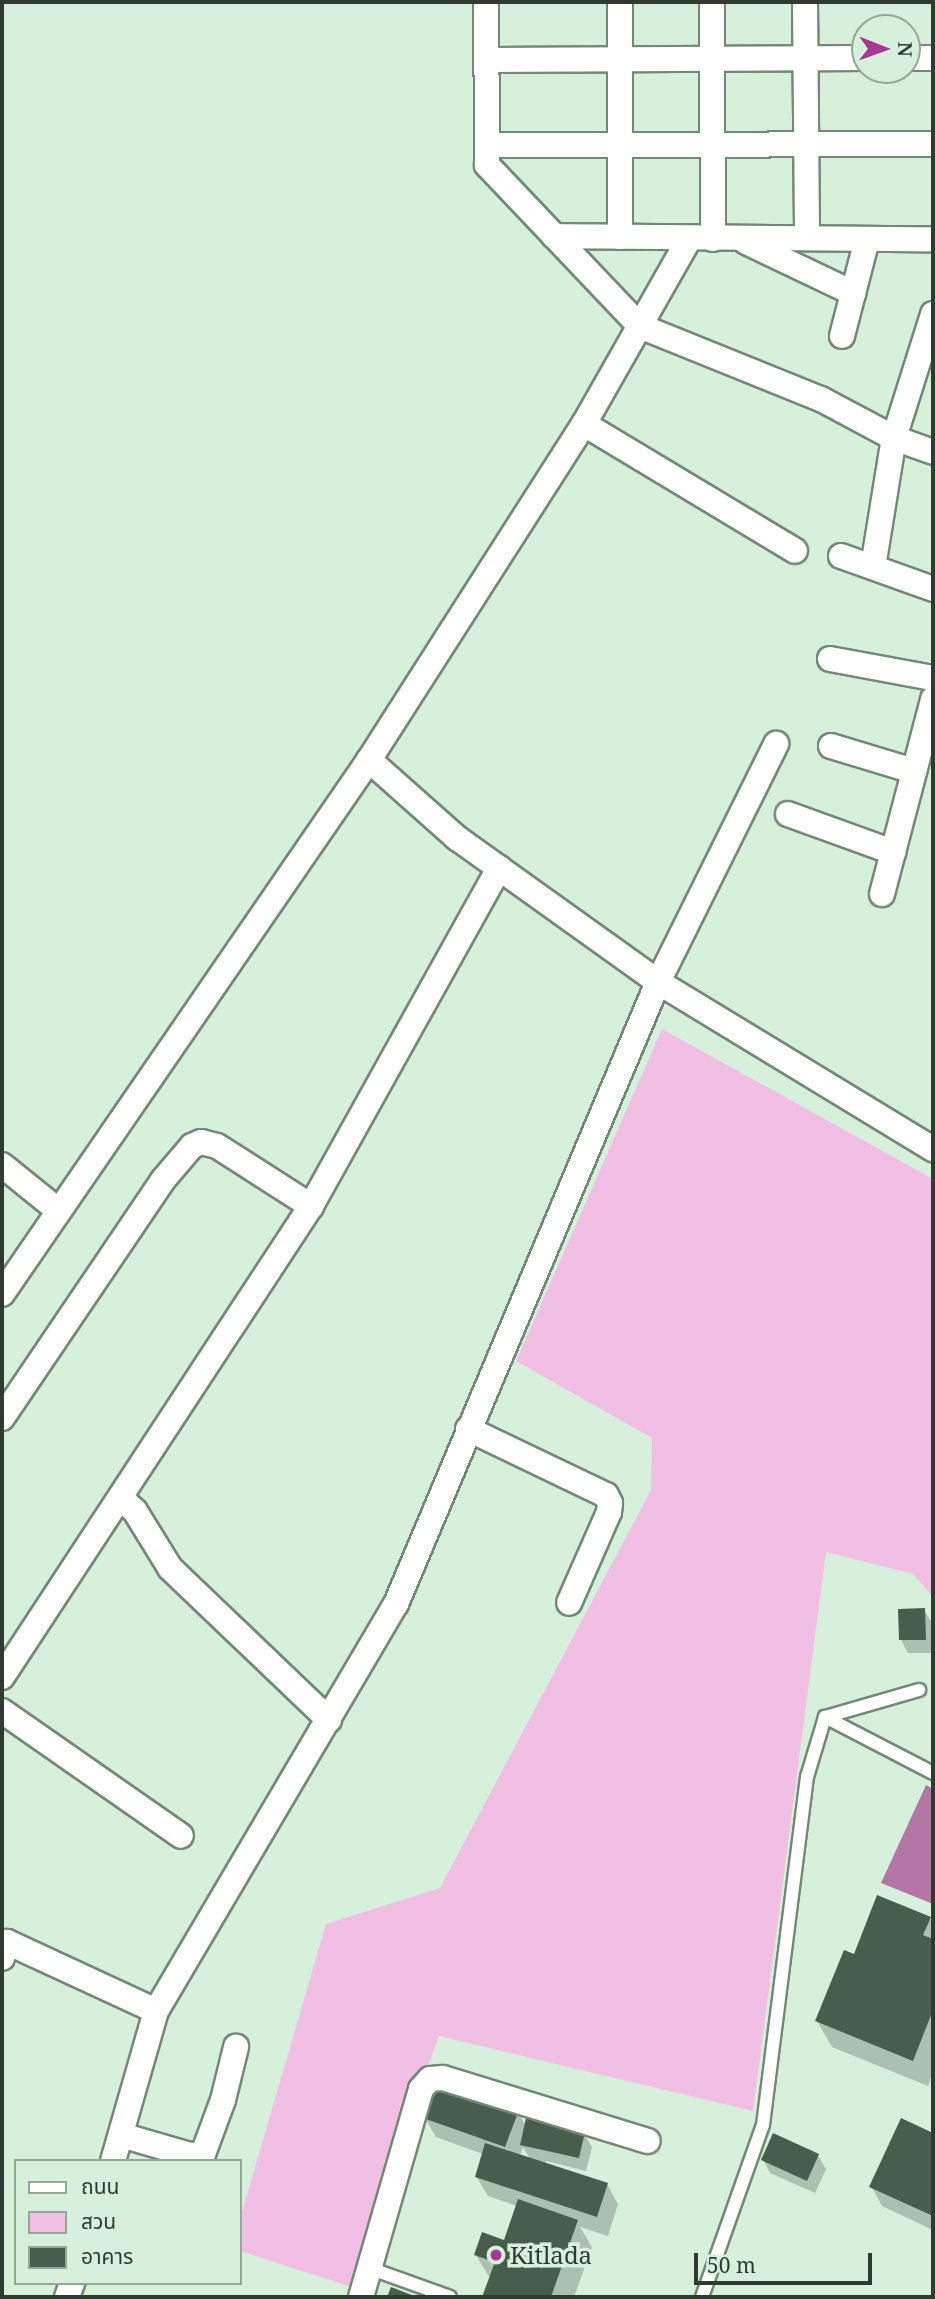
<!DOCTYPE html>
<html>
<head>
<meta charset="utf-8">
<style>
	body { margin:0 }
	#map { position:relative; width:935px; height:2299px; overflow:hidden; background:#d6f0dc; font-family:"Noto Serif","Noto Sans Thai",serif }
	div>[style] { position:absolute }
	.green>* { inset:0; background:#f2bfe4 }
	.water>* { inset:0; background:#b476a5 }
	.shadow>* { inset:0; background:#0003 }
	.building>* { inset:0; background:#485e4d }
	.roads { filter:drop-shadow(2px 0 #728977) drop-shadow(-2px 0 #728977) drop-shadow(0 2px #728977) drop-shadow(0 -2px #728977) }
	.service>* { height:12px; margin:-6px; padding:0 6px; transform-origin:6px; border-radius:6px; background:#fff }
	.minor>* { height:24px; margin:-12px; padding:0 12px; transform-origin:12px; border-radius:12px; background:#fff }
	.dots>* { width:19px; height:19px; translate:-50% -50%; box-sizing:border-box; border:4px solid #d6f0dc; border-radius:50% }
	span { translate:-50% -50%; white-space:nowrap; text-align:center; line-height:1.15; -webkit-text-stroke:7px #d6f0dc; paint-order:stroke }
	.poi-label { font-size:24px; color:#303a32 }
	.left { translate:0 -50%; text-align:left }
	.frame { position:absolute; inset:0; border:4px solid #303a32; pointer-events:none }
	.legend { position:absolute; left:14px; top:2159px; width:228px; height:126px; box-sizing:border-box; background:#d6f0dc; border:2px solid #94a798; margin:0; padding:9px 12px; list-style:none; font-size:21px; color:#303a32 }
	.legend li { display:flex; align-items:center; gap:14px; height:35px }
	.legend b { width:35px; border:2px solid #94a798 }
	.north { position:absolute; left:851px; top:14px; width:70px; height:70px; box-sizing:border-box; background:#d6f0dc; border:2px solid #94a798; border-radius:50%; rotate:91deg; font-size:19px; font-weight:700; line-height:28px; text-align:center; color:#303a32 }
	.north::after { content:''; display:block; margin:auto; width:24px; height:32px; background:#a93894; clip-path:polygon(50% 0,100% 100%,50% 72%,0 100%) }
	.scale { position:absolute; left:694px; top:2253px; width:178px; height:32px; box-sizing:border-box; border:4px solid #303a32; border-top:0; padding-left:9px; font-size:21px; line-height:24px; white-space:nowrap; color:#303a32; -webkit-text-stroke:5px #d6f0dc; paint-order:stroke }
</style>
</head>
<body>
<div id="map">
	<div class="green">
		<i style="clip-path:polygon(662px 1029px,933px 1179px,933px 1597px,913px 1574px,826px 1552px,753px 2111px,439px 2036px,349px 2286px,240px 2251px,240px 2219px,326px 1924px,440px 1888px,651px 1490px,652px 1438px,516px 1361px)"></i>
	</div>
	<div class="water">
		<i style="clip-path:polygon(926px 1785px,933px 1789px,933px 1904px,881px 1883px)"></i>
	</div>
	<div class="shadow">
		<i style="clip-path:polygon(924px 1610px,932px 1623px,932px 1653px,908px 1653px,901px 1640px)"></i>
		<i style="clip-path:polygon(930px 1919px,933px 1925px,933px 2072px,928px 2086px,832px 2047px,817px 2021px,855px 1956px)"></i>
		<i style="clip-path:polygon(evenodd,517px 2111px,526px 2126px,584px 2134px,592px 2147px,586px 2171px,546px 2161px,545px 2164px,607px 2184px,618px 2204px,608px 2236px,580px 2227px,592px 2247px,574px 2297px,484px 2297px,491px 2280px,476px 2255px,505px 2242px,517px 2206px,488px 2196px,476px 2176px,483px 2154px,436px 2137px,425px 2118px,517px 2111px,523px 2147px,530px 2159px,520px 2156px,523px 2147px)"></i>
		<i style="clip-path:polygon(902px 2120px,933px 2135px,933px 2230px,882px 2206px,871px 2186px)"></i>
		<i style="clip-path:polygon(818px 2156px,826px 2169px,815px 2193px,770px 2173px,763px 2159px)"></i>
	</div>
	<div class="building">
		<i style="clip-path:polygon(925px 1608px,926px 1640px,899px 1640px,898px 1609px)"></i>
		<i style="clip-path:polygon(877px 1895px,931px 1917px,923px 1935px,933px 1939px,933px 2010px,913px 2061px,815px 2021px,844px 1950px,854px 1954px)"></i>
		<i style="clip-path:polygon(436px 2080px,519px 2110px,505px 2147px,423px 2118px)"></i>
		<i style="clip-path:polygon(526px 2118px,585px 2132px,579px 2158px,520px 2145px)"></i>
		<i style="clip-path:polygon(901px 2118px,933px 2133px,933px 2216px,869px 2187px)"></i>
		<i style="clip-path:polygon(773px 2133px,819px 2154px,807px 2181px,761px 2160px)"></i>
		<i style="clip-path:polygon(485px 2143px,608px 2183px,597px 2217px,475px 2177px)"></i>
		<i style="clip-path:polygon(518px 2199px,578px 2220px,551px 2297px,482px 2297px,495px 2262px,474px 2255px,482px 2232px,504px 2240px)"></i>
		<i style="clip-path:polygon(391px 2287px,417px 2297px,387px 2297px)"></i>
	</div>
	<div class="roads">
		<div class="service">
			<i style="left:825px;top:1717px;width:122px;rotate:27.4deg"></i>
			<i style="left:369px;top:2268px;width:86px;rotate:19.7deg"></i>
			<i style="left:702px;top:2297px;width:182px;rotate:-70.5deg"></i>
			<i style="left:763px;top:2125px;width:351px;rotate:-82.8deg"></i>
			<i style="left:807px;top:1777px;width:63px;rotate:-73.3deg"></i>
			<i style="left:825px;top:1717px;width:98px;rotate:-16deg"></i>
		</div>
		<div class="minor">
			<i style="left:486px;top:2px;width:163px;rotate:89.6deg"></i>
			<i style="left:487px;top:165px;width:222px;rotate:46.5deg"></i>
			<i style="left:640px;top:326px;width:195px;rotate:22deg"></i>
			<i style="left:821px;top:399px;width:83px;rotate:28.1deg"></i>
			<i style="left:894px;top:438px;width:41px;rotate:19.7deg"></i>
			<i style="left:712px;top:2px;width:237px;rotate:89.8deg"></i>
			<i style="left:805px;top:2px;width:236px;rotate:89.5deg"></i>
			<i style="left:907px;top:58px;width:26px"></i>
			<i style="left:487px;top:60px;width:378px;rotate:-0.3deg"></i>
			<i style="left:487px;top:145px;width:446px;rotate:-0.1deg"></i>
			<i style="left:554px;top:236px;width:379px;rotate:0.5deg"></i>
			<i style="left:620px;top:237px;width:235px;rotate:-90deg"></i>
			<i style="left:746px;top:242px;width:119px;rotate:25.5deg"></i>
			<i style="left:842px;top:336px;width:100px;rotate:-75.5deg"></i>
			<i style="left:584px;top:424px;width:213px;rotate:-60.4deg"></i>
			<i style="left:841px;top:556px;width:98px;rotate:19.7deg"></i>
			<i style="left:873px;top:567px;width:131px;rotate:-80.8deg"></i>
			<i style="left:894px;top:438px;width:130px;rotate:-72.5deg"></i>
			<i style="left:830px;top:659px;width:105px;rotate:10.5deg"></i>
			<i style="left:831px;top:746px;width:87px;rotate:16.8deg"></i>
			<i style="left:369px;top:760px;width:118px;rotate:41.6deg"></i>
			<i style="left:457px;top:838px;width:247px;rotate:35.6deg"></i>
			<i style="left:658px;top:982px;width:322px;rotate:31.3deg"></i>
			<i style="left:788px;top:814px;width:112px;rotate:19.9deg"></i>
			<i style="left:882px;top:894px;width:202px;rotate:-75.3deg"></i>
			<i style="left:2px;top:1165px;width:73px;rotate:38.9deg"></i>
			<i style="left:2px;top:1294px;width:648px;rotate:-55.5deg"></i>
			<i style="left:369px;top:760px;width:399px;rotate:-57.4deg"></i>
			<i style="left:584px;top:424px;width:246px;rotate:31deg"></i>
			<i style="left:2px;top:1418px;width:287px;rotate:-55.9deg"></i>
			<i style="left:163px;top:1180px;width:45px;rotate:-49.5deg"></i>
			<i style="left:192px;top:1146px;width:10px;rotate:-24deg"></i>
			<i style="left:201px;top:1142px;width:16px;rotate:14deg"></i>
			<i style="left:217px;top:1146px;width:112px;rotate:32.6deg"></i>
			<i style="left:468px;top:1429px;width:153px;rotate:25.6deg"></i>
			<i style="left:606px;top:1495px;width:9px;rotate:63deg"></i>
			<i style="left:610px;top:1503px;width:9px;rotate:96deg"></i>
			<i style="left:609px;top:1512px;width:99px;rotate:113.7deg"></i>
			<i style="left:121px;top:1498px;width:19px;rotate:43deg"></i>
			<i style="left:135px;top:1511px;width:67px;rotate:58.4deg"></i>
			<i style="left:170px;top:1568px;width:220px;rotate:43.7deg"></i>
			<i style="left:2px;top:1677px;width:563px;rotate:-56.73deg"></i>
			<i style="left:311px;top:1206px;width:387px;rotate:-60.9deg"></i>
			<i style="left:2px;top:1711px;width:218px;rotate:34.9deg"></i>
			<i style="left:2px;top:1958px;width:17px;rotate:-73deg"></i>
			<i style="left:7px;top:1942px;width:164px;rotate:24.8deg"></i>
			<i style="left:121px;top:2135px;width:72px;rotate:16.2deg"></i>
			<i style="left:190px;top:2155px;width:13px;rotate:-4deg"></i>
			<i style="left:203px;top:2154px;width:58px;rotate:-69.7deg"></i>
			<i style="left:223px;top:2100px;width:55px;rotate:-76.2deg"></i>
			<i style="left:113px;top:2161px;width:156px;rotate:-74deg"></i>
			<i style="left:156px;top:2011px;width:472px;rotate:-59.5deg"></i>
			<i style="left:396px;top:1604px;width:675px;rotate:-67.16deg"></i>
			<i style="left:658px;top:982px;width:266px;rotate:-63.6deg"></i>
			<i style="left:67px;top:2297px;width:15px;rotate:-70deg"></i>
			<i style="left:361px;top:2297px;width:216px;rotate:-73.9deg"></i>
			<i style="left:421px;top:2089px;width:13px;rotate:-48deg"></i>
			<i style="left:430px;top:2079px;width:13px;rotate:-4deg"></i>
			<i style="left:443px;top:2078px;width:214px;rotate:17.1deg"></i>
		</div>
	</div>
	<div class="dots">
		<i style="left:496px;top:2255px;background:#a93894"></i>
	</div>
	<div class="poi-label">
		<span class="left" style="left:510px;top:2255px">Kitlada</span>
	</div>
	<div class="frame"></div>
	<ul class="legend">
	<li><b style="height:9px;background:#fff"></b>ถนน</li>
	<li><b style="height:19px;background:#f2bfe4"></b>สวน</li>
	<li><b style="height:19px;background:#485e4d"></b>อาคาร</li>
	</ul>
	<div class="north">N</div>
	<div class="scale">50 m</div>
</div>
</body>
</html>
